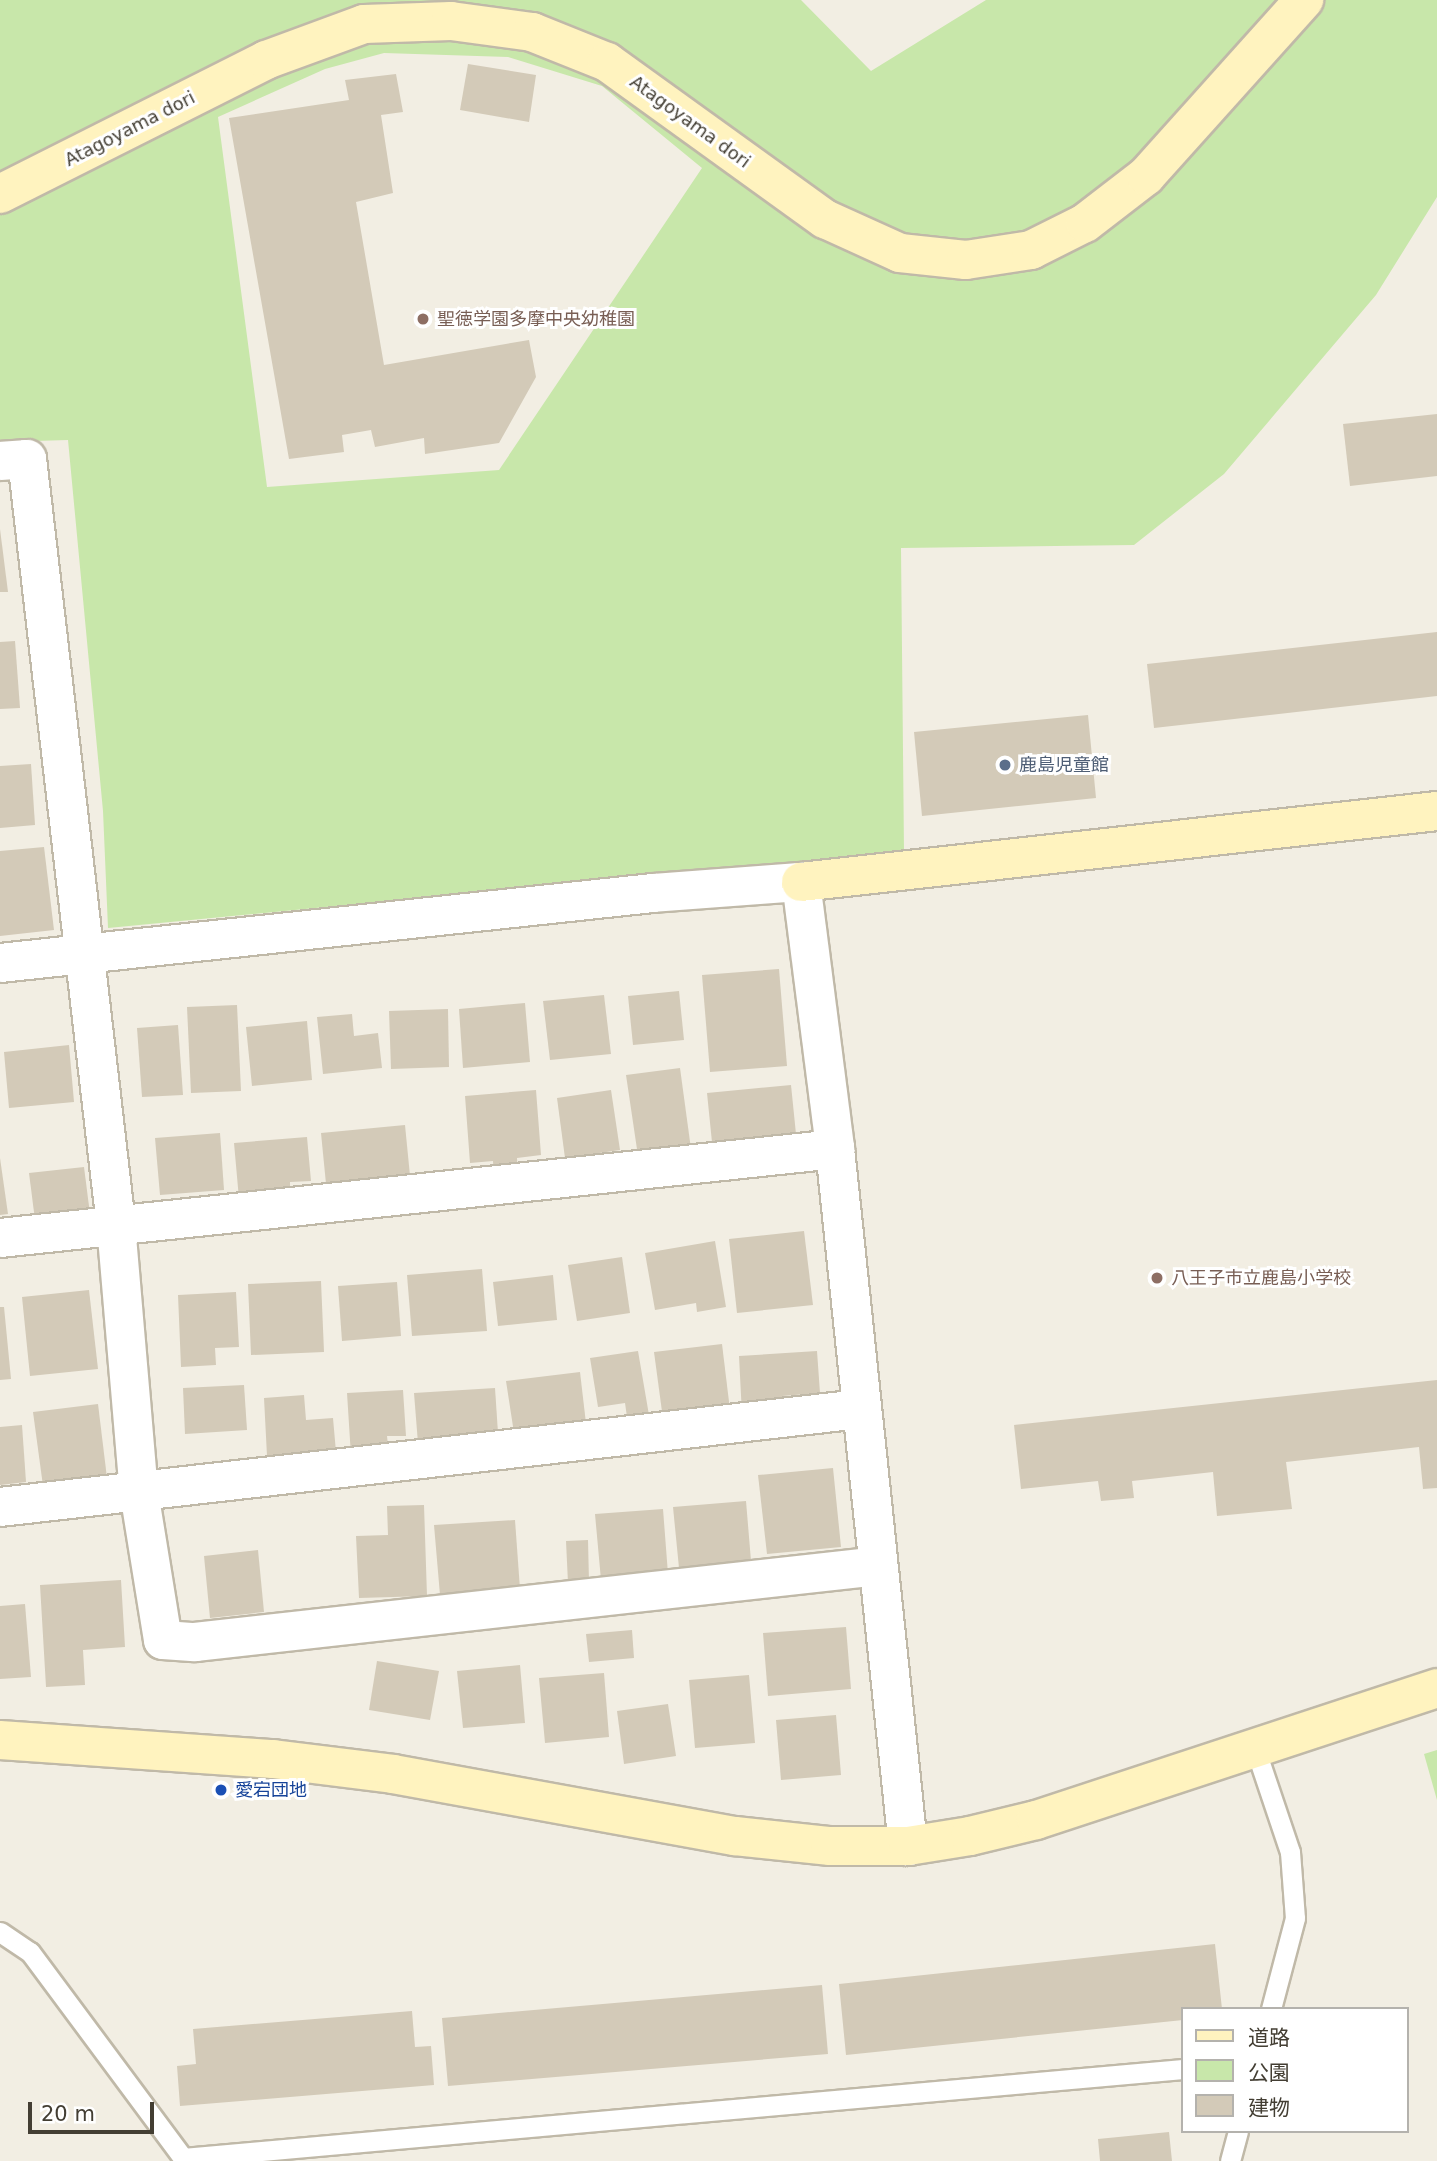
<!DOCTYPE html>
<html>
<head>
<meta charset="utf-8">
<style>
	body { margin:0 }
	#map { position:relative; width:1437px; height:2161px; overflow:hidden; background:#f2eee3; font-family:"DejaVu Sans","Noto Sans JP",sans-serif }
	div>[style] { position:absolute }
	.green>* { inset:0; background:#c8e7aa }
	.building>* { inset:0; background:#d3cab8 }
	.roads { filter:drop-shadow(2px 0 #c0b9a8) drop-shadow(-2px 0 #c0b9a8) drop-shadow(0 2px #c0b9a8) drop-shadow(0 -2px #c0b9a8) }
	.lane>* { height:19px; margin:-9.5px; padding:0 9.5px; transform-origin:9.5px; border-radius:9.5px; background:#fff }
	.street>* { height:38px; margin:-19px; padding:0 19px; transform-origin:19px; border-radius:19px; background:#fff }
	.secondary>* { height:38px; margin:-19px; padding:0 19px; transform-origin:19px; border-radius:19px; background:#fff3bf }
	.dots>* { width:19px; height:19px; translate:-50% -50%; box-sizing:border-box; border:4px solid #fff; border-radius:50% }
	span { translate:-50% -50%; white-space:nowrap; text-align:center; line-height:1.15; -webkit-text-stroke:6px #fff; paint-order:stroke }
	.street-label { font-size:18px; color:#433e33 }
	.education-label { font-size:18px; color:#785e54 }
	.left { translate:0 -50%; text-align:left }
	.service-label { font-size:18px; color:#4e5e75 }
	.transit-label { font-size:18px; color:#164399 }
	.legend { position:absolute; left:1181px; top:2007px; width:228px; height:126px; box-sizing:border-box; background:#fff; border:2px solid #b4b2ad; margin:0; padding:9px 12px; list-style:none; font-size:21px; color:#433e33 }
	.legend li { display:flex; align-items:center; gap:14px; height:35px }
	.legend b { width:35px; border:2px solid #b4b2ad }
	.scale { position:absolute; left:28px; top:2102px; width:126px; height:32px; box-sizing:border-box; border:4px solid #433e33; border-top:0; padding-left:9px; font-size:21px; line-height:24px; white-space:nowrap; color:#433e33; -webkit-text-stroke:5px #fff; paint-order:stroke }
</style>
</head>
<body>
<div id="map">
	<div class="green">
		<i style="clip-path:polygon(evenodd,0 0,801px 0,871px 71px,986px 0,1437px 0,1437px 197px,1376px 295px,1224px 474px,1134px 545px,901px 548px,904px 851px,108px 928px,103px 811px,68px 440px,0 442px,0 0,384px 53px,508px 57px,602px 86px,702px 168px,499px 470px,267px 487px,218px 117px,325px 69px,384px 53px)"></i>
		<i style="clip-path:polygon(1437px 1750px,1437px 1800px,1424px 1754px)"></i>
	</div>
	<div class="building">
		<i style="clip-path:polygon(468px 64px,536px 75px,529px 122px,460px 110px)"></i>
		<i style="clip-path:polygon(396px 74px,403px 112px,381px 115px,393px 193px,356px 202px,384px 365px,529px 340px,536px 377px,499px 443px,425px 454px,424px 438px,375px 447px,371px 430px,342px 435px,344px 452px,289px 459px,229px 118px,349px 100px,345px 80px)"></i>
		<i style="clip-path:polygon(1437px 414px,1437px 476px,1350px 486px,1343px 424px)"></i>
		<i style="clip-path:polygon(0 529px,8px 592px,0 592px)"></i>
		<i style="clip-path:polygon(1437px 632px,1437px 696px,1154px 728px,1147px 664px)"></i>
		<i style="clip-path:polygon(15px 641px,20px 708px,0 709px,0 642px)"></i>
		<i style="clip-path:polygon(1088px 715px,1096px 798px,922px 816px,914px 732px)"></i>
		<i style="clip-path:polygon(31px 764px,35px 825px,0 828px,0 766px)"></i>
		<i style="clip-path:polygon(44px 847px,54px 930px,0 936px,0 851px)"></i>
		<i style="clip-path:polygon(779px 969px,787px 1066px,710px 1072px,702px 975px)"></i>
		<i style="clip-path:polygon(679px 991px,684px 1040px,633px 1045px,628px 996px)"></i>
		<i style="clip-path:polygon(604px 995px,611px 1054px,550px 1060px,543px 1001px)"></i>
		<i style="clip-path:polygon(525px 1003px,530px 1062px,463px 1068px,459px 1009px)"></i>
		<i style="clip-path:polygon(237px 1005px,241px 1091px,191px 1093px,187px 1007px)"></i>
		<i style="clip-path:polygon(448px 1009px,449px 1067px,391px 1069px,389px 1011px)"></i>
		<i style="clip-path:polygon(352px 1014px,354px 1036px,378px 1033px,382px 1068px,323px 1074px,317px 1017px)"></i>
		<i style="clip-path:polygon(307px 1021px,312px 1080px,252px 1086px,246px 1027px)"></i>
		<i style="clip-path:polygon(178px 1025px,183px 1095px,142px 1097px,137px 1028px)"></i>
		<i style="clip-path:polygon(69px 1045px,74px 1102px,9px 1108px,4px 1052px)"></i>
		<i style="clip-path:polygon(680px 1068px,691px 1149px,638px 1156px,626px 1075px)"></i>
		<i style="clip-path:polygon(791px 1085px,797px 1144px,713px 1152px,707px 1093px)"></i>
		<i style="clip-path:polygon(536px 1090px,541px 1155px,517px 1158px,518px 1178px,494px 1180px,493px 1161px,470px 1163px,465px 1096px)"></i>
		<i style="clip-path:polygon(611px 1090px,620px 1150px,565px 1158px,557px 1098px)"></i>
		<i style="clip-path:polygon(405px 1125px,411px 1186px,327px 1194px,321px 1133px)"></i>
		<i style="clip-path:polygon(220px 1133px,224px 1190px,160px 1195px,155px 1138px)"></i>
		<i style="clip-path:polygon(307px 1137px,311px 1181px,290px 1182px,290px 1194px,239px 1199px,234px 1143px)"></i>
		<i style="clip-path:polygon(0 1158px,8px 1214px,0 1215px)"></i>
		<i style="clip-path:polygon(84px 1167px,90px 1214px,35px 1220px,29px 1173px)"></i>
		<i style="clip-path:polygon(804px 1231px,813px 1305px,737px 1313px,729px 1239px)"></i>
		<i style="clip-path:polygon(715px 1241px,726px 1307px,697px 1312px,696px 1303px,655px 1310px,645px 1253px)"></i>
		<i style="clip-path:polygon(622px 1257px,630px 1313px,577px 1321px,568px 1265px)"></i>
		<i style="clip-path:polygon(482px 1269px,487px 1331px,412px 1336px,407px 1275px)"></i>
		<i style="clip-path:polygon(553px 1275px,557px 1320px,498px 1326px,493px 1282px)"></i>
		<i style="clip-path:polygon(321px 1281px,324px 1352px,251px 1355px,248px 1284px)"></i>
		<i style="clip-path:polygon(397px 1282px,401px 1336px,342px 1341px,338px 1286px)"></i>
		<i style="clip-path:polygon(89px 1290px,98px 1369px,30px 1376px,22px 1297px)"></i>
		<i style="clip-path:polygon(236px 1292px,239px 1347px,215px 1348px,216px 1365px,181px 1367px,178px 1295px)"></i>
		<i style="clip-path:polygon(0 1307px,4px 1307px,11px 1379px,0 1380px)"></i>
		<i style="clip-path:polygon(722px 1344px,730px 1410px,663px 1419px,654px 1352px)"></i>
		<i style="clip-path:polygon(638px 1351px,650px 1421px,628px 1424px,625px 1403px,598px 1407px,590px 1358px)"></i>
		<i style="clip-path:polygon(817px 1351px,820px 1393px,782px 1396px,783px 1412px,742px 1415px,739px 1356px)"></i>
		<i style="clip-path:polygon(580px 1372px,587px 1432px,514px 1433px,506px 1381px)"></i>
		<i style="clip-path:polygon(1437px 1380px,1437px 1488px,1423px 1489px,1419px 1447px,1286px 1462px,1292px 1509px,1217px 1516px,1213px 1472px,1132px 1481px,1134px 1498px,1101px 1501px,1098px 1481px,1021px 1489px,1014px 1425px)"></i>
		<i style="clip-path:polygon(244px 1385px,247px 1430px,185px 1434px,183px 1388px)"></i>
		<i style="clip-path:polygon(495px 1388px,498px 1433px,419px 1456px,414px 1393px)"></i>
		<i style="clip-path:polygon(403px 1390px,406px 1436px,387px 1436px,389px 1454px,351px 1456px,347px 1393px)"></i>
		<i style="clip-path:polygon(304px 1395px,306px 1420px,333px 1418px,336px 1452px,267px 1456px,264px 1398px)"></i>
		<i style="clip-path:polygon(98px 1404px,107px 1478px,43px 1486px,33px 1412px)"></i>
		<i style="clip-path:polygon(22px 1425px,26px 1482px,0 1485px,0 1427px)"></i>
		<i style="clip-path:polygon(833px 1468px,841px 1547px,767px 1554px,758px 1475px)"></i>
		<i style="clip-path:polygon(746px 1501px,751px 1561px,679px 1568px,673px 1507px)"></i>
		<i style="clip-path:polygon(424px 1505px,427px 1596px,359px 1598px,356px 1536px,388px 1535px,387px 1506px)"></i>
		<i style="clip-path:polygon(663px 1509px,668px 1574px,601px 1580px,595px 1514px)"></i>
		<i style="clip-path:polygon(515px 1520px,520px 1589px,440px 1595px,434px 1525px)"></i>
		<i style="clip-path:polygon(588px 1540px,589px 1582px,568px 1583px,566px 1541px)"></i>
		<i style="clip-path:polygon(258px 1550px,264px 1612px,210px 1618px,204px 1556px)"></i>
		<i style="clip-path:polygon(121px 1580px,125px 1647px,83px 1650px,85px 1685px,46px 1687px,40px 1585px)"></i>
		<i style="clip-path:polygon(25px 1604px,31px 1677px,0 1679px,0 1606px)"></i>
		<i style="clip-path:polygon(846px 1627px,851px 1689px,768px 1696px,763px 1633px)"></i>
		<i style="clip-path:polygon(632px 1630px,634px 1658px,589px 1662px,586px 1634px)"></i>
		<i style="clip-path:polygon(377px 1661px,439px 1671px,430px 1720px,369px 1710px)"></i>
		<i style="clip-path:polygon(520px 1665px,525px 1723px,463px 1728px,457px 1671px)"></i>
		<i style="clip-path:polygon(604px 1673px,609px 1737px,545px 1743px,539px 1678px)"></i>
		<i style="clip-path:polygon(749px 1675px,755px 1743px,695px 1748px,689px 1680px)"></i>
		<i style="clip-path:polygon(668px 1704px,676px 1756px,624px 1764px,617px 1711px)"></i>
		<i style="clip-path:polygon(836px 1715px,841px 1775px,781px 1780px,776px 1720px)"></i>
		<i style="clip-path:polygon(1215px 1944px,1222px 2009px,1183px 2009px,1183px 2020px,846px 2055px,839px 1984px)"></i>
		<i style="clip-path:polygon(822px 1985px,828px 2054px,448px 2086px,442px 2018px)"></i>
		<i style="clip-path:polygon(412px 2011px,415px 2047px,431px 2046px,434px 2085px,180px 2106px,177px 2066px,196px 2064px,193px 2029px)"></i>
		<i style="clip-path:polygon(1169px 2132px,1172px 2161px,1100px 2161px,1098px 2139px)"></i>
	</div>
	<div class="roads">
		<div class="lane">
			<i style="left:1254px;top:1745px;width:113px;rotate:71.4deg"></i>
			<i style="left:1290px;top:1852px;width:66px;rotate:85.7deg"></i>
			<i style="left:1295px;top:1918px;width:94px;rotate:104.8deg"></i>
			<i style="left:0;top:1932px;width:36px;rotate:34deg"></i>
			<i style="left:30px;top:1952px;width:260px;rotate:53.4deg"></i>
			<i style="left:183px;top:2158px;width:1004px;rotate:-5.09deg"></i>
			<i style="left:1230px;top:2161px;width:31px;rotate:-75deg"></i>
		</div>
		<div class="street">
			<i style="left:0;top:461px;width:27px;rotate:-4deg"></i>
			<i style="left:27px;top:459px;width:771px;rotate:83.37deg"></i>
			<i style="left:116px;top:1225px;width:268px;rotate:85.1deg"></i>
			<i style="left:139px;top:1492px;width:150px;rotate:80.8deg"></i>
			<i style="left:163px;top:1640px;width:32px;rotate:4deg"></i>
			<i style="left:195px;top:1642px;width:687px;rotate:-6.35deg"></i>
			<i style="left:0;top:963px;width:657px;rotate:-6.12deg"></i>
			<i style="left:653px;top:893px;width:148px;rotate:-4.3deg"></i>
			<i style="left:801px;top:882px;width:269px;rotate:82.7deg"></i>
			<i style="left:835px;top:1149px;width:701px;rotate:84.02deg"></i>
			<i style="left:0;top:1238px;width:840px;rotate:-6.08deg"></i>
			<i style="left:0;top:1507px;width:866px;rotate:-6.5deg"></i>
		</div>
		<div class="secondary">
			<i style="left:0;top:194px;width:298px;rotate:-26.7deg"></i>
			<i style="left:266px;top:60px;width:104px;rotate:-20.2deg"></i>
			<i style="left:364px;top:24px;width:87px;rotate:-2deg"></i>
			<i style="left:451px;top:21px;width:82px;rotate:7.7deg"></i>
			<i style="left:532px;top:32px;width:81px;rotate:21.8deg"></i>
			<i style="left:607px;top:62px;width:269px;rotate:35.8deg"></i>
			<i style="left:825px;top:219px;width:82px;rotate:24.4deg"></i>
			<i style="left:900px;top:253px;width:66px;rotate:6.1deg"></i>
			<i style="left:966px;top:260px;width:66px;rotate:-8.7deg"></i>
			<i style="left:1031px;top:250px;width:60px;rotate:-26.6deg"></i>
			<i style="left:1085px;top:223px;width:77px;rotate:-37.6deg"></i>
			<i style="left:1146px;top:176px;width:237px;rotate:-48.1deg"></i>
			<i style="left:801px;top:882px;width:640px;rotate:-6.37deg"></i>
			<i style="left:0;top:1740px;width:274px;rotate:4deg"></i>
			<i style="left:273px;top:1759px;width:121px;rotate:7.1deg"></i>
			<i style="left:393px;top:1774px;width:348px;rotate:10.3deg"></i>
			<i style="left:735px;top:1836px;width:96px;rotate:6deg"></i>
			<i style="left:830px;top:1846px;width:78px"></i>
			<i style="left:908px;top:1846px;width:63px;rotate:-9.2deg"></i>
			<i style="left:970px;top:1836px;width:68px;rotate:-13.6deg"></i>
			<i style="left:1036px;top:1820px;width:422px;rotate:-18.2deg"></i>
		</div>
	</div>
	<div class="dots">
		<i style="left:423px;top:319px;background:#8d6e63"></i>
		<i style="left:1005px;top:765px;background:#5c6f8a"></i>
		<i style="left:1157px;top:1278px;background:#8d6e63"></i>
		<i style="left:221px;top:1790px;background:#1a4fb4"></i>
	</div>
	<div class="street-label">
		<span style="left:690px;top:122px;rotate:36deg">Atagoyama dori</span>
		<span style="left:130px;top:129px;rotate:-27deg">Atagoyama dori</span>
	</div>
	<div class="education-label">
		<span class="left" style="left:437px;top:319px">聖徳学園多摩中央幼稚園</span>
		<span class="left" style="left:1171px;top:1278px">八王子市立鹿島小学校</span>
	</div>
	<div class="service-label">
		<span class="left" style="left:1019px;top:765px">鹿島児童館</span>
	</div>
	<div class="transit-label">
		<span class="left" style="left:235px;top:1790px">愛宕団地</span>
	</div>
	<ul class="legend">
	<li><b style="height:9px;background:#fff3bf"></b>道路</li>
	<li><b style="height:19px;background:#c8e7aa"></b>公園</li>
	<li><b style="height:19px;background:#d3cab8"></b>建物</li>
	</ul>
	<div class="scale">20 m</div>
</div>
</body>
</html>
